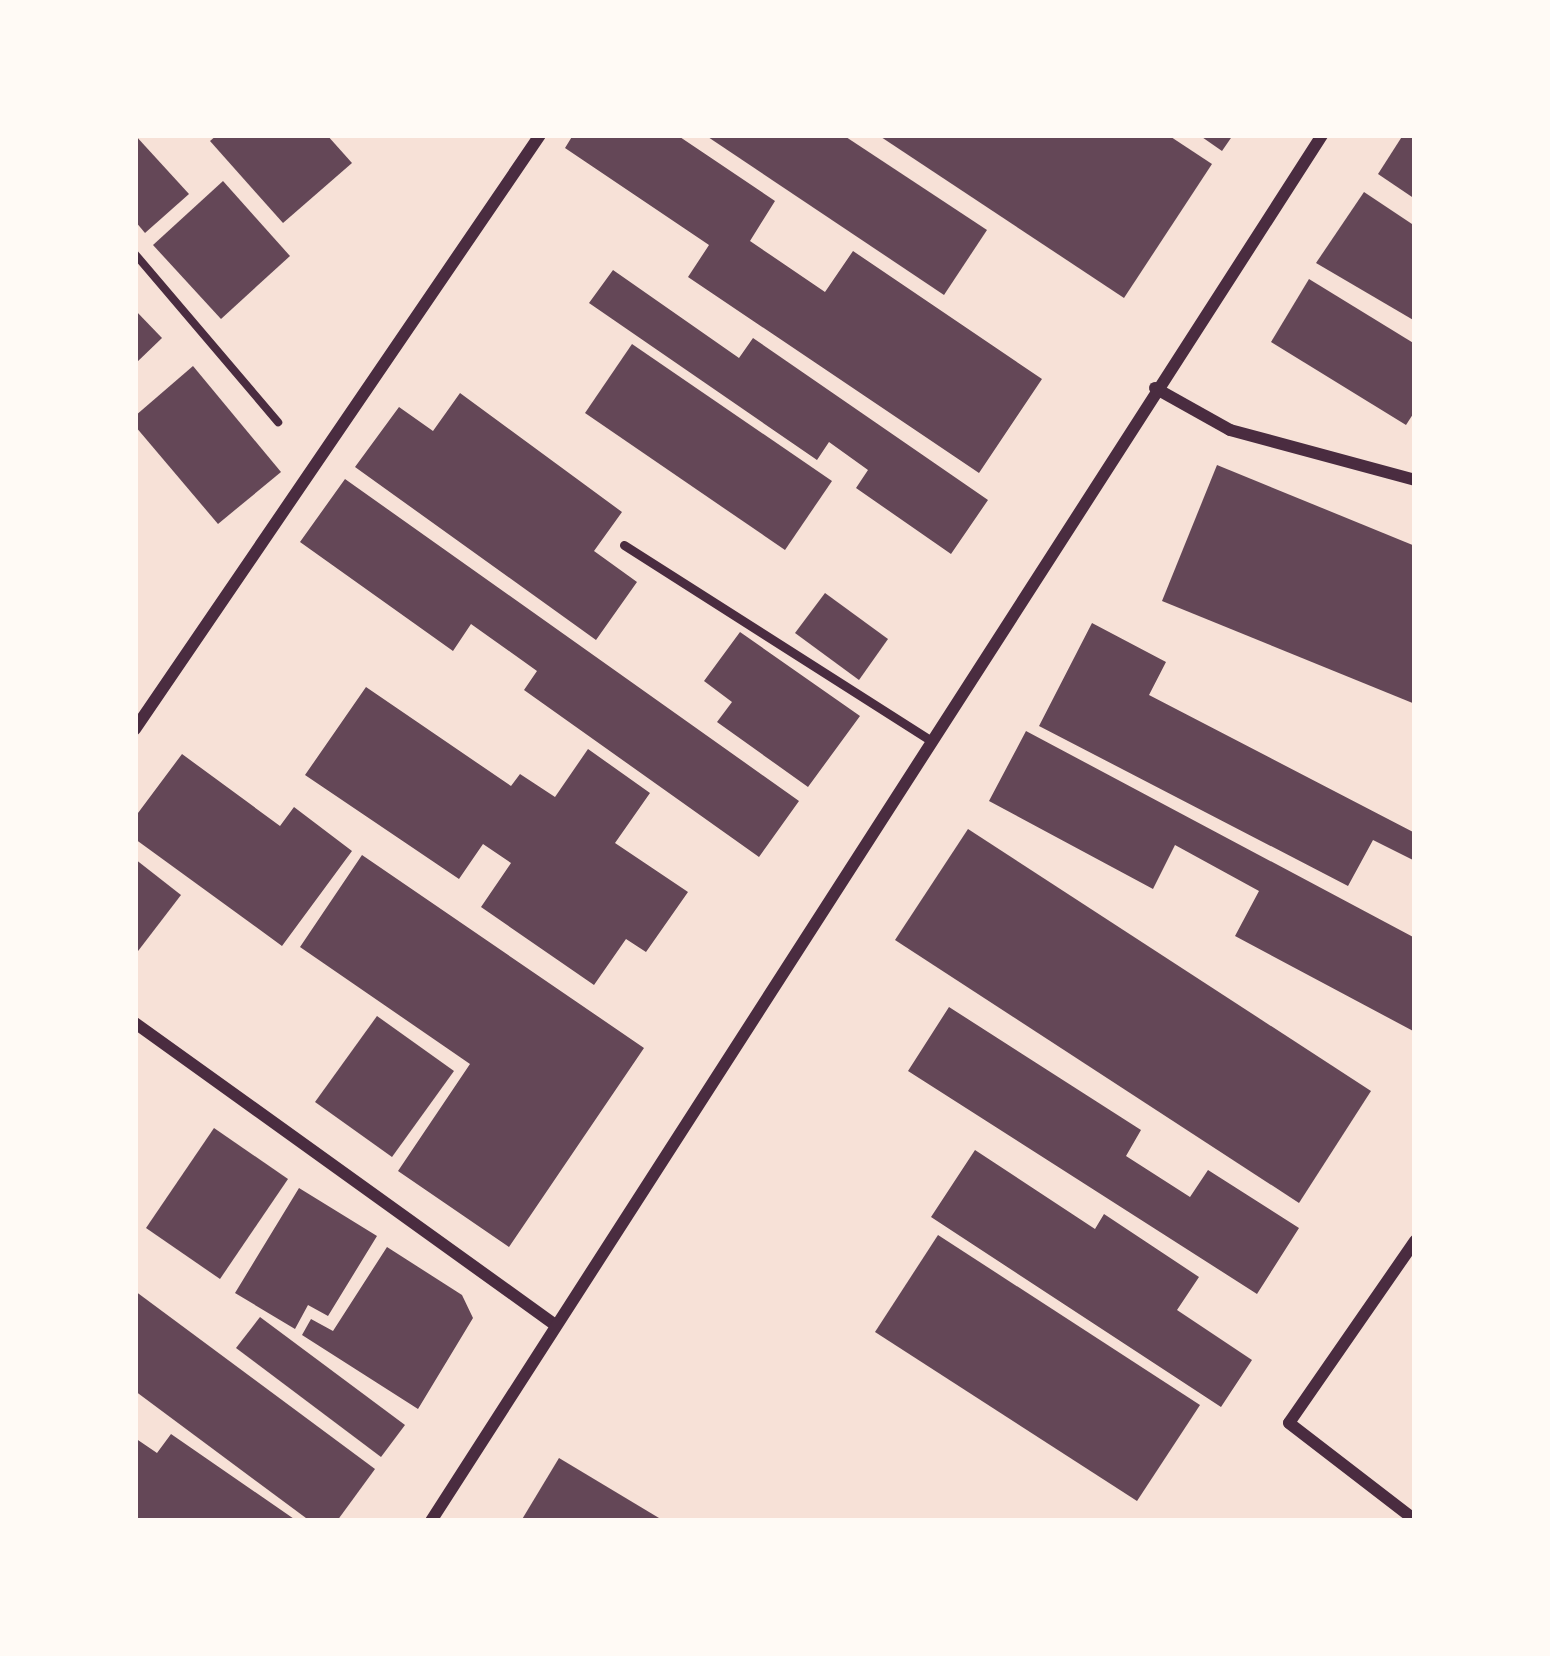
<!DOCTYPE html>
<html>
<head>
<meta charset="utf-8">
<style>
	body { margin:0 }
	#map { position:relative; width:1550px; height:1656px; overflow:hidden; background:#f7e1d7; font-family:"DejaVu Sans",sans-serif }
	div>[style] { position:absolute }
	.building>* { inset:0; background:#644757 }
	.path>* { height:8px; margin:-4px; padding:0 4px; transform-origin:4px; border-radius:4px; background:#4a2c40 }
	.service>* { height:9px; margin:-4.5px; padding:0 4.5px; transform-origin:4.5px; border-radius:4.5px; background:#4a2c40 }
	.minor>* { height:12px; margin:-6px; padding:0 6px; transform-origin:6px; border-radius:6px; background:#4a2c40 }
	span { translate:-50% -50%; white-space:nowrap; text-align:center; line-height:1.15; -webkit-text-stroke:9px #fffaf5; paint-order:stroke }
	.frame { position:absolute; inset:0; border:138px solid #fffaf5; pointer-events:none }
</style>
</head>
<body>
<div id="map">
	<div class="building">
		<i style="clip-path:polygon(135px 135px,189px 194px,145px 233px,135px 221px)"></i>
		<i style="clip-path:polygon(217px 135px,327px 135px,352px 163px,283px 223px,210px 141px)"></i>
		<i style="clip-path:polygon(573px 135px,677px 135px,775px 201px,750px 241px,825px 292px,853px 251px,1042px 379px,979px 473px,688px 277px,709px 245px,565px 148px)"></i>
		<i style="clip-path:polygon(705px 135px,843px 135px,987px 230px,944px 295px)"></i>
		<i style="clip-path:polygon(878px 135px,1168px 135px,1212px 164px,1124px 298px)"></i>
		<i style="clip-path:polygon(1199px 135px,1233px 135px,1222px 151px)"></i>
		<i style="clip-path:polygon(1403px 135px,1415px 135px,1415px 199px,1378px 174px)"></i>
		<i style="clip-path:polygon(223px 181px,290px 256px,221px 319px,153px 245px)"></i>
		<i style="clip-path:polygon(1364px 192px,1415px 226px,1415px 321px,1316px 263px)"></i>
		<i style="clip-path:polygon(613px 270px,739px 358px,753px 338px,988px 500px,951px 554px,856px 488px,868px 470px,829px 442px,817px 460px,589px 303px)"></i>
		<i style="clip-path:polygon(1309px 279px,1415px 344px,1415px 411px,1406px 425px,1271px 342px)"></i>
		<i style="clip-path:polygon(135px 310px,162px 338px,135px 364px)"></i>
		<i style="clip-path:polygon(632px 344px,832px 481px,785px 550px,585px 413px)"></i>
		<i style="clip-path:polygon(193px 366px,281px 472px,218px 524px,135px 426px,135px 416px)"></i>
		<i style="clip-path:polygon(460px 393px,622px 512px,594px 551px,637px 582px,596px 640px,355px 467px,399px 407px,433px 431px)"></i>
		<i style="clip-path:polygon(1217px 465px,1415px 546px,1415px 704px,1162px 601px)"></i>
		<i style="clip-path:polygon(345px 479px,799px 801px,759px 857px,524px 690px,537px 671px,471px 624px,453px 651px,300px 542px)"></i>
		<i style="clip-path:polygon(825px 593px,888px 639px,859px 680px,795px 633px)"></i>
		<i style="clip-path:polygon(1092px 623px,1166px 662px,1149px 695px,1415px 833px,1415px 861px,1373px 840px,1348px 886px,1039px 726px)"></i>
		<i style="clip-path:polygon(740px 632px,860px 716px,808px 787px,717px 722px,732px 702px,704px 681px)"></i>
		<i style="clip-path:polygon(366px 687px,511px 786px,520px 774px,555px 797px,588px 749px,650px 793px,615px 843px,688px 892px,646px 952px,626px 939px,594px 985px,481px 907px,511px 863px,483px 844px,459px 879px,305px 775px)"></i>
		<i style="clip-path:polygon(1026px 731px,1415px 938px,1415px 1032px,1235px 936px,1259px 891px,1175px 845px,1153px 889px,989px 801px)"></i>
		<i style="clip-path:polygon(182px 754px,280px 826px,294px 807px,352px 851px,282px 946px,135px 839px,135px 817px)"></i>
		<i style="clip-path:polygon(968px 829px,1371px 1091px,1299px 1203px,895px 940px)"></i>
		<i style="clip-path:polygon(362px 855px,644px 1048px,509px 1247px,398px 1171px,470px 1064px,300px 947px)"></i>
		<i style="clip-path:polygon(135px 859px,181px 895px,135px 955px)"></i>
		<i style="clip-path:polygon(949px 1007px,1141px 1130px,1126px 1156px,1190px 1197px,1208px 1170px,1299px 1228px,1257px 1294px,908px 1071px)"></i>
		<i style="clip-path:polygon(377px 1016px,454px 1071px,392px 1157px,315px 1102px)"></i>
		<i style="clip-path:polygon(214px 1128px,288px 1179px,220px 1279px,146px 1228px)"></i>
		<i style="clip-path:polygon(975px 1150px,1095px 1229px,1104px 1214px,1199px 1277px,1177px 1310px,1252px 1360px,1221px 1407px,931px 1217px)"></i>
		<i style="clip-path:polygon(299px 1188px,377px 1236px,328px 1316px,308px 1305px,295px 1329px,235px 1293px)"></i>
		<i style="clip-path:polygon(938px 1235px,1200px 1405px,1137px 1501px,875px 1332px)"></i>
		<i style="clip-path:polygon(387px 1247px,462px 1295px,473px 1318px,418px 1409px,302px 1335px,311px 1319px,333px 1331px)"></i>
		<i style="clip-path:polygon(135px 1291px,375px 1469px,337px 1521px,310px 1521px,135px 1391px)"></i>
		<i style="clip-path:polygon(260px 1317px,405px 1425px,381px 1457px,236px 1348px)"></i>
		<i style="clip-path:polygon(171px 1434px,297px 1521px,135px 1521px,135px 1438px,157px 1453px)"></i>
		<i style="clip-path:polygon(559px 1458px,664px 1521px,521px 1521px)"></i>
	</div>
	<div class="path">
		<i style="left:135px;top:254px;width:221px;rotate:49.6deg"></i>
	</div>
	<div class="service">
		<i style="left:624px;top:545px;width:361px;rotate:32.5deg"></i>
	</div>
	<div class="minor">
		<i style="left:1155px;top:388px;width:86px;rotate:29.2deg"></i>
		<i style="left:1230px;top:430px;width:192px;rotate:15.1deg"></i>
		<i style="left:135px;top:729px;width:719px;rotate:-55.71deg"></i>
		<i style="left:135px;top:1023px;width:516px;rotate:35.69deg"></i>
		<i style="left:1415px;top:1241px;width:221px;rotate:124.7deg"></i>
		<i style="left:1289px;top:1423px;width:159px;rotate:37.6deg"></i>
		<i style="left:431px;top:1521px;width:1648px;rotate:-57.26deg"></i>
	</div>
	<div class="frame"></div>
</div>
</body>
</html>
